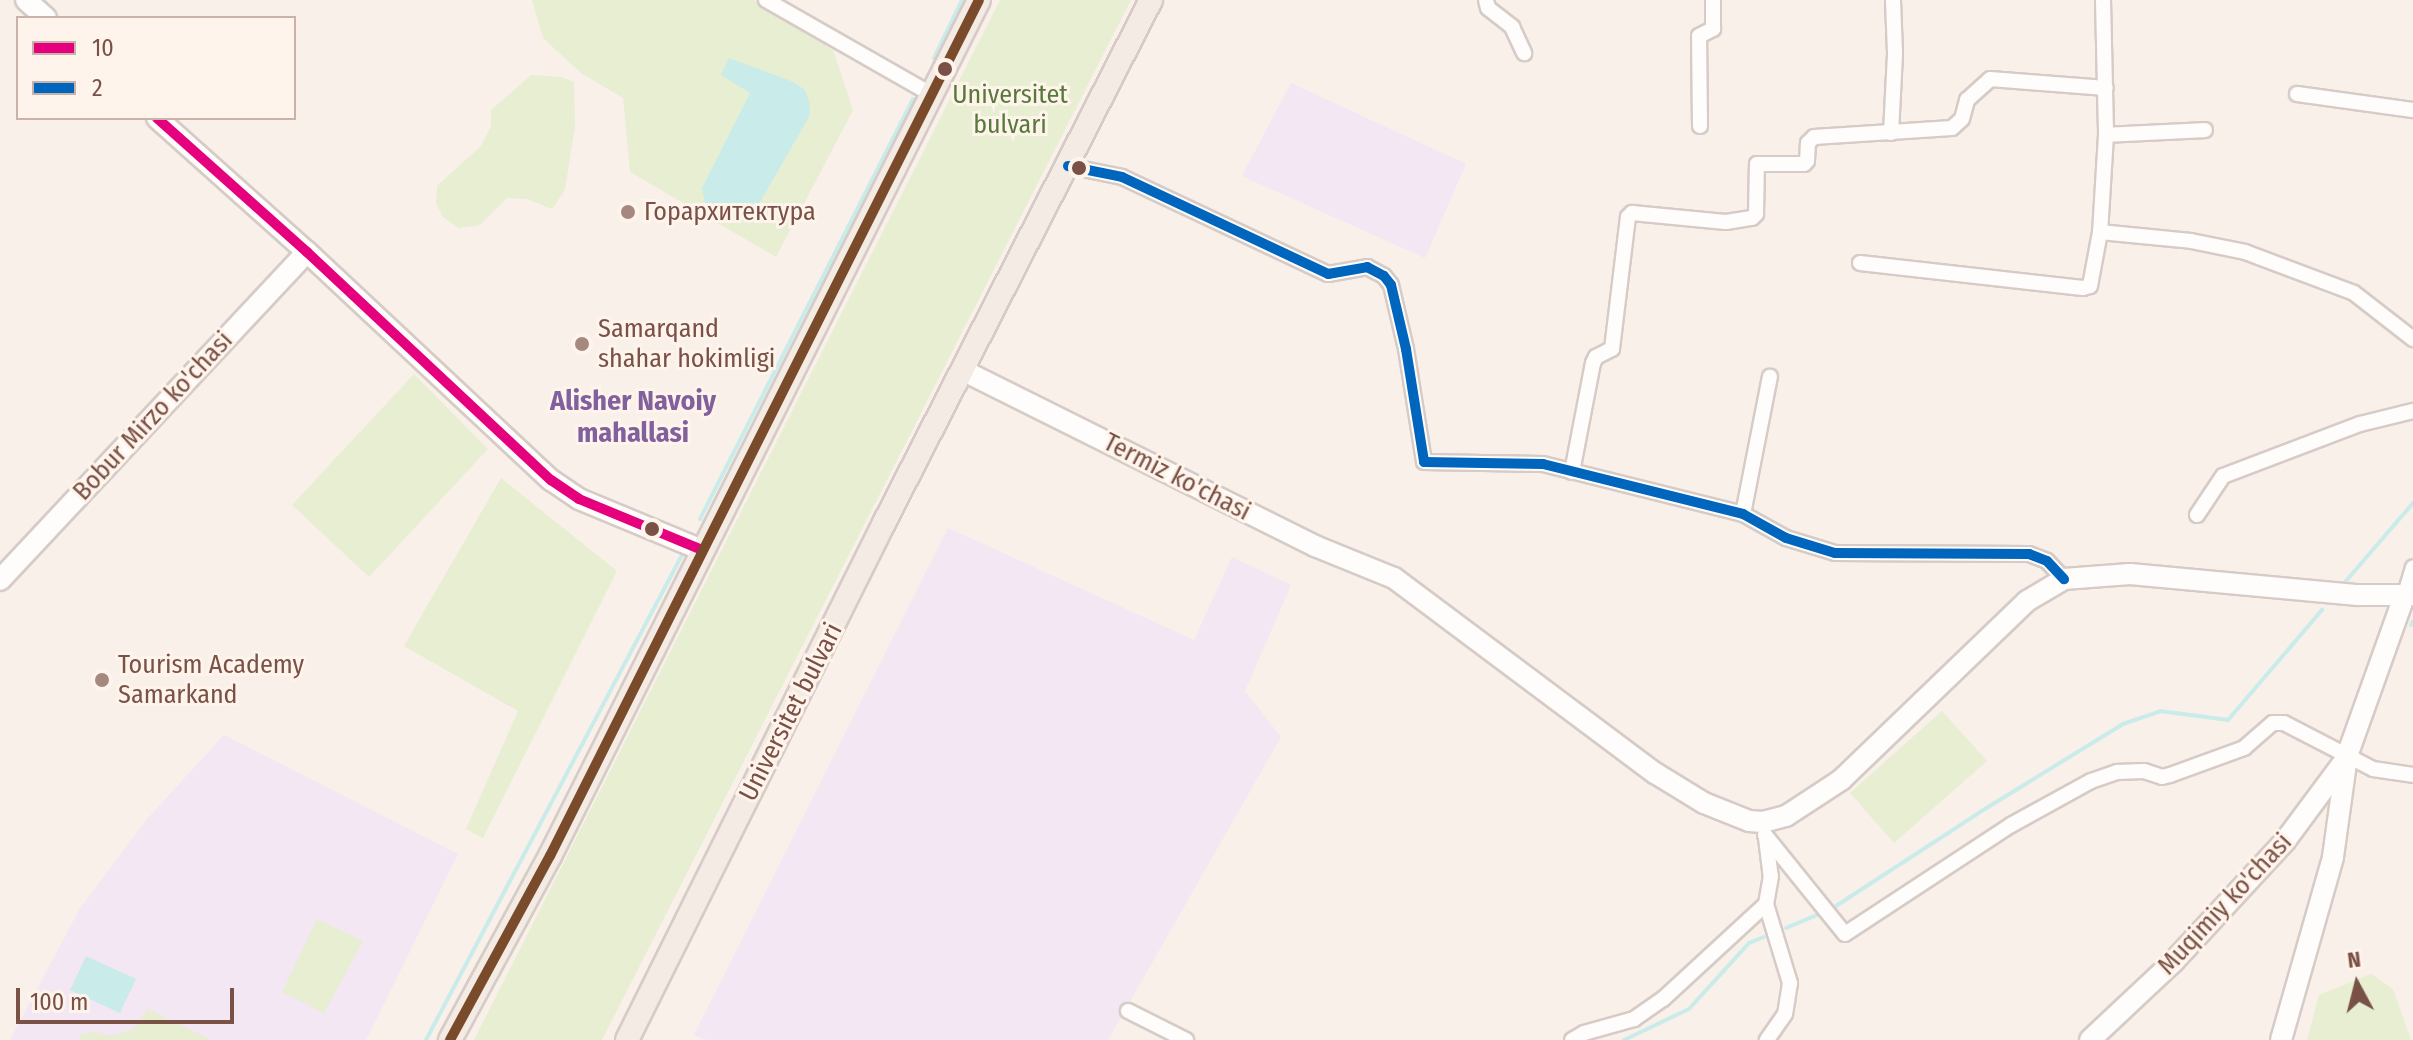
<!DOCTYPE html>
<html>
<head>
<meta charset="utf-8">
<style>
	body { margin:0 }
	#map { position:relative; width:2413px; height:1040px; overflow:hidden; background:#f8f0e9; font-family:"Fira Sans Condensed",sans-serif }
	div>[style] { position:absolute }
	.education>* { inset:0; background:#f2e7f3 }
	.green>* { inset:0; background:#e7eed2 }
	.water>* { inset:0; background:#c9ecea }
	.stream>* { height:4px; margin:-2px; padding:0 2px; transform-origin:2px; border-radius:2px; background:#c9ecea }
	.roads { filter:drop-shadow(2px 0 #d6cbc6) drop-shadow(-2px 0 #d6cbc6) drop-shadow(0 2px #d6cbc6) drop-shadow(0 -2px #d6cbc6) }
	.street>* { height:14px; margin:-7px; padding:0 7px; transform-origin:7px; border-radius:7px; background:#fefdfc }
	.secondary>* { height:20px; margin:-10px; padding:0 10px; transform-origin:10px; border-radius:10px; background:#fefdfc }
	.primary>* { height:22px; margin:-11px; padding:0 11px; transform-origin:11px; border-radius:11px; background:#f3ebe4 }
	.bus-1>* { height:10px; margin:-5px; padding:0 5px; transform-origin:5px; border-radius:5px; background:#e5007d }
	.bus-2>* { height:10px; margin:-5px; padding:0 5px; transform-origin:5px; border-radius:5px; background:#0065bd }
	.bus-3>* { height:10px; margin:-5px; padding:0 5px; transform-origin:5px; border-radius:5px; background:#7a4b2a }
	.dots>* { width:22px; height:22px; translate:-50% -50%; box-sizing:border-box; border:4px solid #fff4eb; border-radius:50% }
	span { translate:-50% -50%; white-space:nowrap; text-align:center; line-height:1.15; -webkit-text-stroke:6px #fff4eb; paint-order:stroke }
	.park-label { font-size:26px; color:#577a3b }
	.poi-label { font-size:26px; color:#795146 }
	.left { translate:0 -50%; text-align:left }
	.street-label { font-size:26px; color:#795146 }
	.neighbourhood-label { font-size:28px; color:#80619d; font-weight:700 }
	.legend { position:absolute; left:16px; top:16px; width:280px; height:104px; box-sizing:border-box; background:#fff4eb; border:2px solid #c9b3a9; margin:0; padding:10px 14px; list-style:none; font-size:24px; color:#795146 }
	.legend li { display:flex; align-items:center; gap:16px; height:40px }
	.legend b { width:40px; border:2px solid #c9b3a9 }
	.north { position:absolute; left:2317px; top:944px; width:80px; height:80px; -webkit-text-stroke:6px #fff4eb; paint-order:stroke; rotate:353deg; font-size:22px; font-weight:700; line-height:32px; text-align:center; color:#795146 }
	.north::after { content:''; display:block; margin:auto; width:28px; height:36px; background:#795146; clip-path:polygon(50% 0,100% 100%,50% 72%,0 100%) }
	.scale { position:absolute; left:16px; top:988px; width:218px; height:36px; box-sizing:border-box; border:4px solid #795146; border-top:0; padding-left:10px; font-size:24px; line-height:28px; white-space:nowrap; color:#795146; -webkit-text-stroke:6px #fff4eb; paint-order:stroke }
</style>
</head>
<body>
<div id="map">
	<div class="education">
		<i style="clip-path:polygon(1291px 83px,1466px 164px,1425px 258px,1242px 176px)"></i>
		<i style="clip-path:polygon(948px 528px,1194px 640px,1232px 557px,1291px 585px,1245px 691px,1281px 737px,1108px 1040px,706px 1040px,694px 1035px)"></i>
		<i style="clip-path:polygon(224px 735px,458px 854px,366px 1040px,10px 1040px,79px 910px,147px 819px)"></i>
	</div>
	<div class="green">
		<i style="clip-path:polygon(532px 0,754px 0,833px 50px,853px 110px,776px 257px,630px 172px,623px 98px,581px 73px,543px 38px)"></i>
		<i style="clip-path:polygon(1000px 0,1131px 0,602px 1040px,474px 1040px)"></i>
		<i style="clip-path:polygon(531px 75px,561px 77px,574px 82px,575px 126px,565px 190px,552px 209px,527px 199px,507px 198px,480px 225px,459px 228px,443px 217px,436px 203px,437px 186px,481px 146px,491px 126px,491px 110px)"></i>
		<i style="clip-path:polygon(414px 374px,488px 449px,369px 577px,292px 505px)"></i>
		<i style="clip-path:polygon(501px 478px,617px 571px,483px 838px,466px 829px,518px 711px,404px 646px)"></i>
		<i style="clip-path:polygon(1942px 711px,1987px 761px,1894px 843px,1850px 793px)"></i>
		<i style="clip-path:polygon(317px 919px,363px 941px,324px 1013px,282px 992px)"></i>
		<i style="clip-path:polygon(2371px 974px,2393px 989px,2411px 1040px,2307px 1040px,2319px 995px)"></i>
		<i style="clip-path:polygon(148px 1009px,211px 1040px,78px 1040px,81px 1034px,97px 1032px,111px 1036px,133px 1029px)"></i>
	</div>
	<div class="water">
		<i style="clip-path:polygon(729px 58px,791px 81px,804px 89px,809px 100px,810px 115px,748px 223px,714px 212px,705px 203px,702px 188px,750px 93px,721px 75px)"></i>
		<i style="clip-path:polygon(86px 956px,136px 979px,120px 1013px,70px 990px)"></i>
	</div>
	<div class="stream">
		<i style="left:934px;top:58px;width:64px;rotate:-64.2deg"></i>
		<i style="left:700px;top:519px;width:471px;rotate:-63.1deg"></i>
		<i style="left:2346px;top:581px;width:103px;rotate:-49.3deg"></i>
		<i style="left:2411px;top:625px;width:4px;rotate:-63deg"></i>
		<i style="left:1836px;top:906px;width:172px;rotate:-33.1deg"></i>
		<i style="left:1980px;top:812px;width:168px;rotate:-31.6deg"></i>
		<i style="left:2123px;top:724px;width:39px;rotate:-19deg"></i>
		<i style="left:2160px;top:711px;width:69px;rotate:7.5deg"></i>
		<i style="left:2228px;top:720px;width:145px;rotate:-49.5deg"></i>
		<i style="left:1786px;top:928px;width:33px;rotate:-23deg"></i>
		<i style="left:426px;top:1040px;width:548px;rotate:-62.17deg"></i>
		<i style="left:1624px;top:1040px;width:72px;rotate:-25.5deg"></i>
		<i style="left:1689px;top:1009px;width:89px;rotate:-47.7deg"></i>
		<i style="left:1749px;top:943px;width:16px;rotate:-22deg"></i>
	</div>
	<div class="roads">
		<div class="street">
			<i style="left:766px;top:0;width:190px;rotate:29.7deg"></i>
			<i style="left:1486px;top:0;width:8px;rotate:76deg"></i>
			<i style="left:1488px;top:8px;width:31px;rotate:38deg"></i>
			<i style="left:1512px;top:27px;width:29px;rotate:65deg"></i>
			<i style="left:2103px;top:0;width:135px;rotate:88.7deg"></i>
			<i style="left:2106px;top:135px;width:97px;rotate:93.5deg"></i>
			<i style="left:2100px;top:232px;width:91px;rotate:5.6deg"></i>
			<i style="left:2191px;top:241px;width:55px;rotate:11.5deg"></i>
			<i style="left:2245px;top:252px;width:116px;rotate:20.6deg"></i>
			<i style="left:2354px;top:293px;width:75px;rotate:37.9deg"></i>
			<i style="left:2297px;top:94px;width:117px;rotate:7.9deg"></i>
			<i style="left:1700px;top:126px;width:90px;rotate:-90.6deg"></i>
			<i style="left:1699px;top:36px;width:16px;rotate:-27deg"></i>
			<i style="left:1713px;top:29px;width:29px;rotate:-90deg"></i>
			<i style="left:1891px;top:133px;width:80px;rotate:-87.1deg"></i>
			<i style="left:1895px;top:53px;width:53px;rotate:-92.2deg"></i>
			<i style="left:2106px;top:135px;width:99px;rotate:-2.9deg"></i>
			<i style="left:1068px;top:166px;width:55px;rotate:11.5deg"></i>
			<i style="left:1122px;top:177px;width:228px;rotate:25.2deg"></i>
			<i style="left:1328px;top:274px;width:40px;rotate:-10deg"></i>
			<i style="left:1367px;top:267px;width:19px;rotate:28deg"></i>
			<i style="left:1384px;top:276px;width:11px;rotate:52deg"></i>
			<i style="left:1391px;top:285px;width:66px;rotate:76.8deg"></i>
			<i style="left:1406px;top:349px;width:114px;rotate:80.9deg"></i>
			<i style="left:1424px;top:462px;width:119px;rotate:1deg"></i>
			<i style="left:1543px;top:464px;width:206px;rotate:14deg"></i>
			<i style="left:1743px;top:514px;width:49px;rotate:29.2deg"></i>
			<i style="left:1786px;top:538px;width:51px;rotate:17deg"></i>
			<i style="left:1835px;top:553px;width:194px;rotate:0.3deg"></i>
			<i style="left:2029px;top:554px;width:19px;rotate:21deg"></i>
			<i style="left:2047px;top:561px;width:25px;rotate:47deg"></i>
			<i style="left:1860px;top:263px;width:224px;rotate:6.4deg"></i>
			<i style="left:2083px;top:288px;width:7px;rotate:-16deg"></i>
			<i style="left:2090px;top:286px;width:55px;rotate:-79.5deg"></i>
			<i style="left:1572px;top:472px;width:111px;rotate:-79.1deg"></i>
			<i style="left:1593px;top:363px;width:7px;rotate:-63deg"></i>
			<i style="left:1596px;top:357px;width:18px;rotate:-27deg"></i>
			<i style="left:1612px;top:349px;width:133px;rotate:-83.1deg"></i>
			<i style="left:1628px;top:217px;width:6px;rotate:-45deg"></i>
			<i style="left:1632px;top:213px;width:94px;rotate:5.5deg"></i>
			<i style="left:1726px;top:222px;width:26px;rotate:-9deg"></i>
			<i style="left:1752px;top:218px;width:6px;rotate:-45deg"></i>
			<i style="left:1756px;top:214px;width:50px;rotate:-88.9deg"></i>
			<i style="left:1757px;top:164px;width:47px"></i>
			<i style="left:1804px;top:164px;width:4px;rotate:-45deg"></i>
			<i style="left:1807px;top:161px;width:18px;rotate:-87deg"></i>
			<i style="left:1808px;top:143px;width:8px;rotate:-45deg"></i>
			<i style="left:1814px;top:137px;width:138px;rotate:-3.7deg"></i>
			<i style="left:1952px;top:128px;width:13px;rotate:-42deg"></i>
			<i style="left:1962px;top:119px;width:20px;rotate:-75deg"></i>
			<i style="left:1967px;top:100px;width:31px;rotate:-42deg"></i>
			<i style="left:1990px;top:79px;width:116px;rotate:4.4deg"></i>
			<i style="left:1743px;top:514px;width:140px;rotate:-78.9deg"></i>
			<i style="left:2197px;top:515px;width:47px;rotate:-56.3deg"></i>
			<i style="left:2223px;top:476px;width:147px;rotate:-20.8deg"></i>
			<i style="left:2360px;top:424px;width:55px;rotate:-13.8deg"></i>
			<i style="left:2404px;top:597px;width:31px;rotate:-73deg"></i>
			<i style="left:1765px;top:835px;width:127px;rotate:51.1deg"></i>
			<i style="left:1845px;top:934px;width:199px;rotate:-33.3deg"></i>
			<i style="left:2011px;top:825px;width:91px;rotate:-28.8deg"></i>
			<i style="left:2091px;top:781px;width:28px;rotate:-19deg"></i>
			<i style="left:2117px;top:772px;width:27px;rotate:-2deg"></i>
			<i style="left:2144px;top:771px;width:19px;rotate:18deg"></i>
			<i style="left:2162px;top:777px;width:8px;rotate:-14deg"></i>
			<i style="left:2170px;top:775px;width:79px;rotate:-20deg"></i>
			<i style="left:2244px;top:748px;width:38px;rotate:-41deg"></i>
			<i style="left:2273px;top:723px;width:11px"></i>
			<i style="left:2284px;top:723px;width:100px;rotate:27.3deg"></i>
			<i style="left:2373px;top:769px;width:40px;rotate:8.5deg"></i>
			<i style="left:1766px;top:838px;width:38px;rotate:83deg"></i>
			<i style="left:1771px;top:876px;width:28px;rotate:100deg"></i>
			<i style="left:1766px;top:904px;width:83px;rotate:73.1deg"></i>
			<i style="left:1790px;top:983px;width:31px;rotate:99deg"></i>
			<i style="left:1785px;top:1014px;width:32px;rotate:125deg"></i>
			<i style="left:1128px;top:1011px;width:65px;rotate:26.6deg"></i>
			<i style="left:1572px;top:1040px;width:14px;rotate:-30deg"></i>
			<i style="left:1584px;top:1033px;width:52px;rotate:-15.6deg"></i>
			<i style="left:1634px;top:1019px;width:35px;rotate:-35deg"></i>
			<i style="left:1663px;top:999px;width:140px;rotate:-42.7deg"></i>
		</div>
		<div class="secondary">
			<i style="left:26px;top:0;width:27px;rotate:42deg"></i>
			<i style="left:157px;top:118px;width:201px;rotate:41.8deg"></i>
			<i style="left:307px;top:252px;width:334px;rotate:43.1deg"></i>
			<i style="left:551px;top:480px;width:34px;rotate:34deg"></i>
			<i style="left:579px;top:499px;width:133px;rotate:22.5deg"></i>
			<i style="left:962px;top:370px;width:394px;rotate:26.5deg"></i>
			<i style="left:1315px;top:546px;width:85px;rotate:22.1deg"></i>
			<i style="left:1394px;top:578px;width:326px;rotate:36.8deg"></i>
			<i style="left:1655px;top:773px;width:57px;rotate:31.5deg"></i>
			<i style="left:1704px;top:803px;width:48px;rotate:21.8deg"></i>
			<i style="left:1749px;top:821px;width:14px;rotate:4deg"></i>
			<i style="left:1763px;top:822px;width:24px;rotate:-15deg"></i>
			<i style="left:1786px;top:816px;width:66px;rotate:-33.2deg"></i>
			<i style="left:1841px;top:780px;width:258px;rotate:-43.9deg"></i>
			<i style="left:2027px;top:601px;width:43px;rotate:-30.7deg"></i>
			<i style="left:2064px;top:579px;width:66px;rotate:-4.3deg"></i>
			<i style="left:2130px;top:574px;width:229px;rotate:5.3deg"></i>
			<i style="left:2358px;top:595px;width:55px"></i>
			<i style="left:0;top:580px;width:449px;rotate:-46.9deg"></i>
			<i style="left:2090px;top:1040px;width:115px;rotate:-43.2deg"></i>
			<i style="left:2174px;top:961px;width:163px;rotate:-47.2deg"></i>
			<i style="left:2285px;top:841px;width:97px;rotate:-53.4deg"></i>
			<i style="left:2281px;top:1040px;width:190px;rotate:-74.1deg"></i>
			<i style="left:2333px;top:857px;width:102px;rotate:-82.1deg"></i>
			<i style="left:2347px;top:756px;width:169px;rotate:-70.3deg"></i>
		</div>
		<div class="primary">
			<i style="left:450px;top:1040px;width:209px;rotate:-61.5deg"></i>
			<i style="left:550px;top:856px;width:957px;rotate:-63.38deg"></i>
			<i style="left:627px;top:1040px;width:577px;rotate:-63.57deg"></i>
			<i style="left:884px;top:523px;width:587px;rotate:-62.95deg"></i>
		</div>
	</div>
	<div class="bus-1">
		<i style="left:157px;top:118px;width:201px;rotate:41.8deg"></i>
		<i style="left:307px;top:252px;width:334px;rotate:43.1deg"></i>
		<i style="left:551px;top:480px;width:34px;rotate:34deg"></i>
		<i style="left:579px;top:499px;width:133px;rotate:22.5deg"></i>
	</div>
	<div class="bus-2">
		<i style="left:1068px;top:166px;width:55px;rotate:11.5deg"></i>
		<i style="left:1122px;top:177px;width:228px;rotate:25.2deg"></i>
		<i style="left:1328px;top:274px;width:40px;rotate:-10deg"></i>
		<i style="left:1367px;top:267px;width:19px;rotate:28deg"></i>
		<i style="left:1384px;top:276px;width:11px;rotate:52deg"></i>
		<i style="left:1391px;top:285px;width:66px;rotate:76.8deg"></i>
		<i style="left:1406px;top:349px;width:114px;rotate:80.9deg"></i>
		<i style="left:1424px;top:462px;width:119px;rotate:1deg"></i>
		<i style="left:1543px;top:464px;width:206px;rotate:14deg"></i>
		<i style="left:1743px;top:514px;width:49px;rotate:29.2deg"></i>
		<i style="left:1786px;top:538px;width:51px;rotate:17deg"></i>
		<i style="left:1835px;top:553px;width:194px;rotate:0.3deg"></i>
		<i style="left:2029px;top:554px;width:19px;rotate:21deg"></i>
		<i style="left:2047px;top:561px;width:25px;rotate:47deg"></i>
	</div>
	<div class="bus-3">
		<i style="left:450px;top:1040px;width:209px;rotate:-61.5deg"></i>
		<i style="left:550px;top:856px;width:957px;rotate:-63.38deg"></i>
	</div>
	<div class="dots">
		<i style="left:945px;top:69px;background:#795146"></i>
		<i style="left:1079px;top:168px;background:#795146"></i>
		<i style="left:628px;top:212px;background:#a5897f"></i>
		<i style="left:582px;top:344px;background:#a5897f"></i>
		<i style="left:652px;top:529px;background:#795146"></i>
		<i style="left:102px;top:680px;background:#a5897f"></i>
	</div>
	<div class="park-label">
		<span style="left:1010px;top:110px">Universitet<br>bulvari</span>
	</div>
	<div class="poi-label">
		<span class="left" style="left:644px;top:212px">Горархитектура</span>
		<span class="left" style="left:598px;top:344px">Samarqand<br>shahar hokimligi</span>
		<span class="left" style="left:118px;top:680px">Tourism Academy<br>Samarkand</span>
	</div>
	<div class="street-label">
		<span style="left:153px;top:416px;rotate:-47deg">Bobur Mirzo ko'chasi</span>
		<span style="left:1177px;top:477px;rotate:27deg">Termiz ko'chasi</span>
		<span style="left:791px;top:712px;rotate:-63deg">Universitet bulvari</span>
		<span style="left:2225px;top:904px;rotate:-47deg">Muqimiy ko'chasi</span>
	</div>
	<div class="neighbourhood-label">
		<span style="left:633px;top:417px">Alisher Navoiy<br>mahallasi</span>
	</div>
	<ul class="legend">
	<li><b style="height:10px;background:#e5007d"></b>10</li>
	<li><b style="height:10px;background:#0065bd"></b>2</li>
	</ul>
	<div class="north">N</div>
	<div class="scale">100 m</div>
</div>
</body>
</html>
